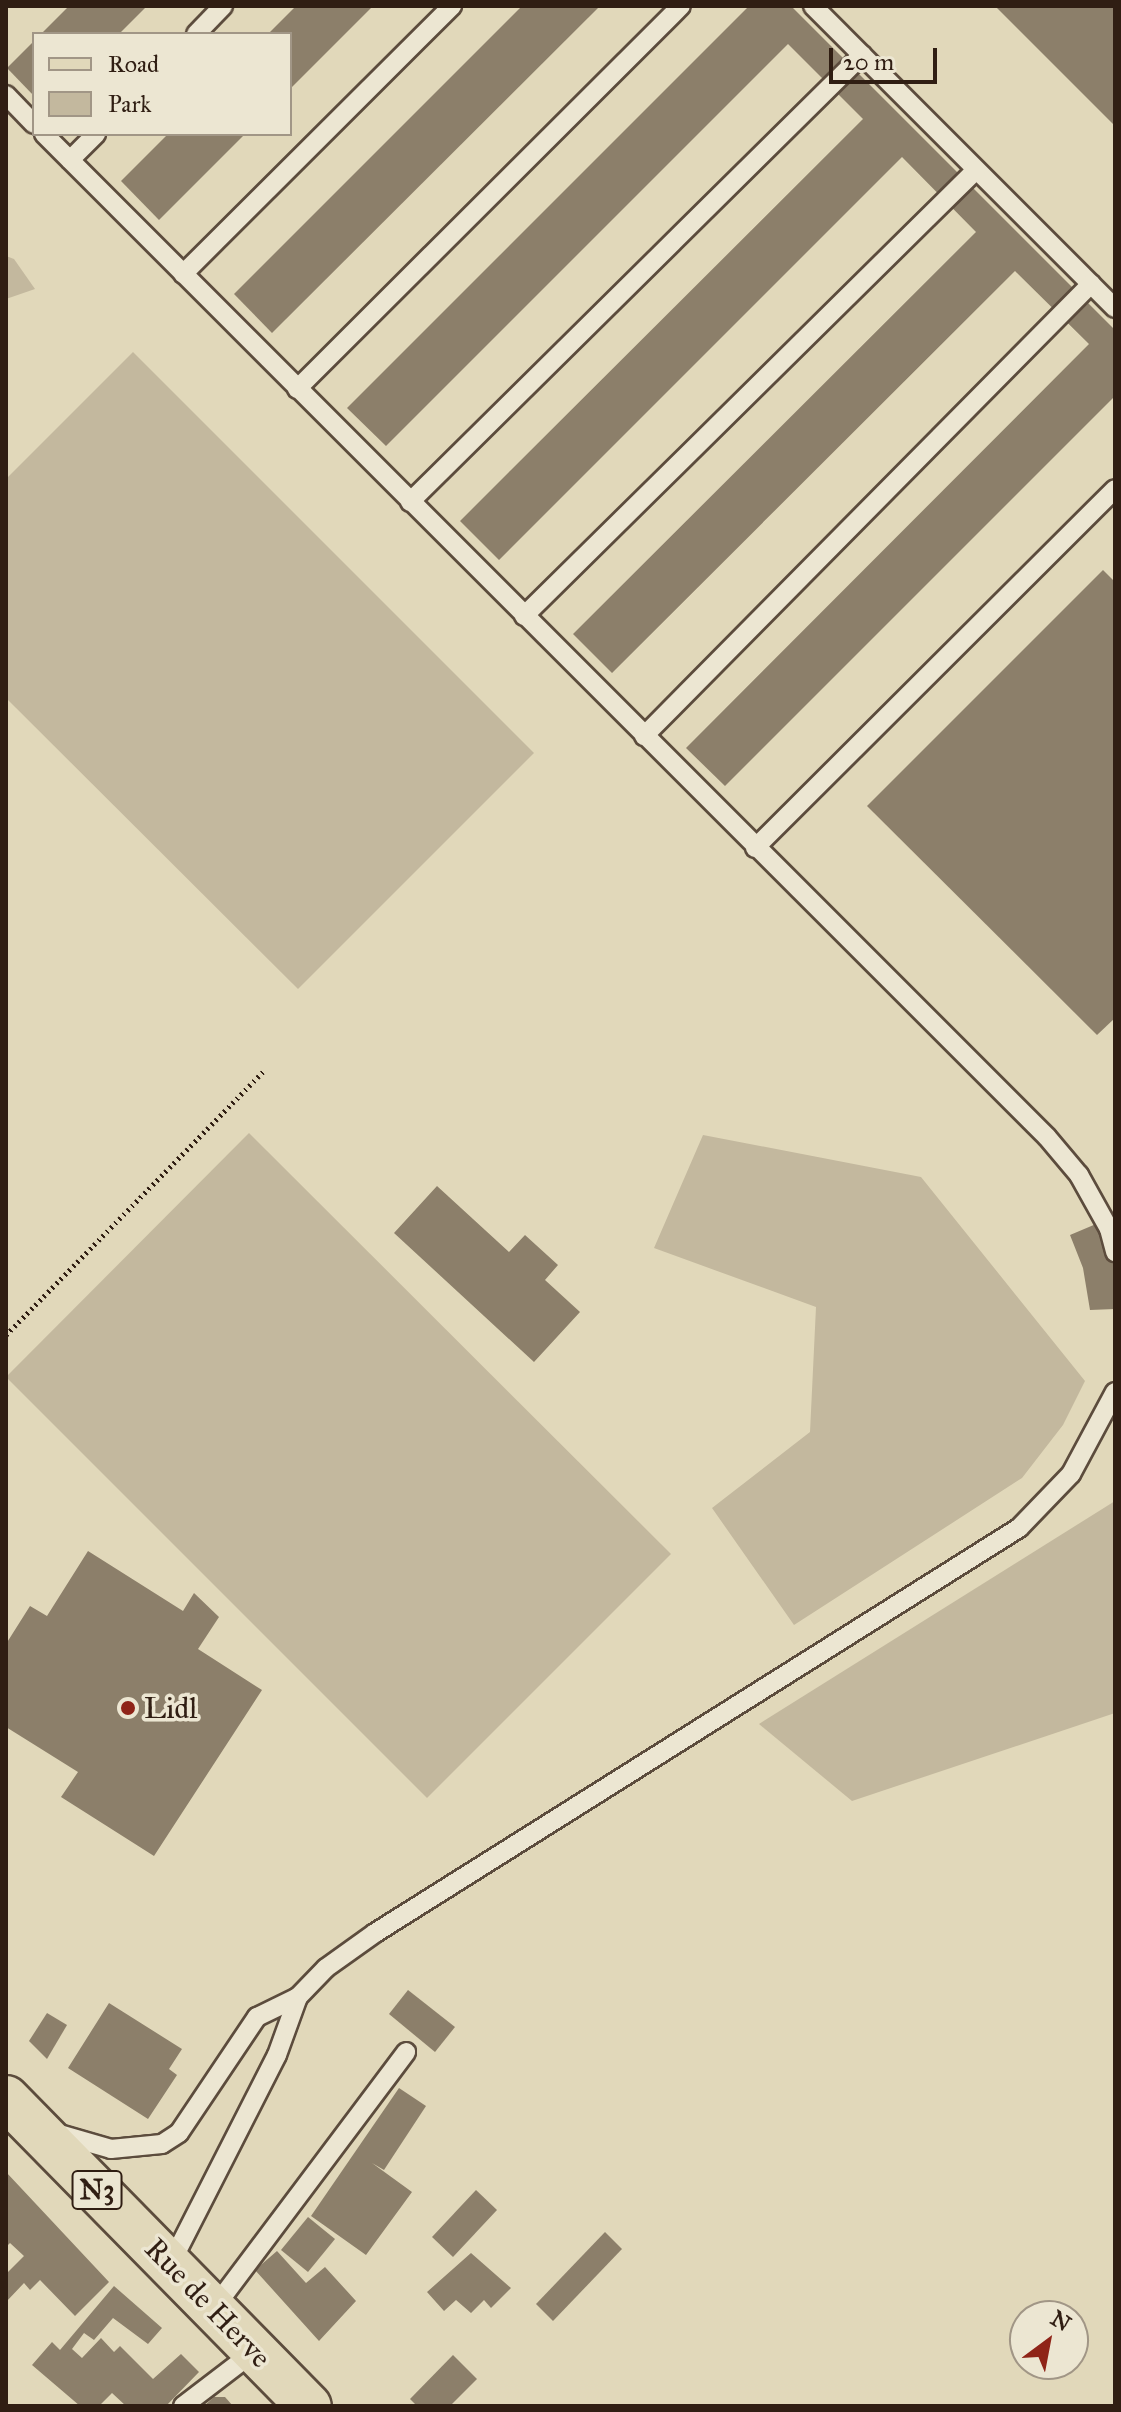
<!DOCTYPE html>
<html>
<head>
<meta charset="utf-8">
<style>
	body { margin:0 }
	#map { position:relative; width:1121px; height:2412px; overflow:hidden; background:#e1d8ba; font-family:"IM FELL Great Primer",serif }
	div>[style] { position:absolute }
	.green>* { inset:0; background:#c3b89e }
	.building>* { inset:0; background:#8c7f6a }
	.path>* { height:5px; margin-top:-2.5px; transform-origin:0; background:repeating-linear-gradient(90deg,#301e13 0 2px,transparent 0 6px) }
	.roads { filter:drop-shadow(2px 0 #5c4c3d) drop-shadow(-2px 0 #5c4c3d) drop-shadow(0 2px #5c4c3d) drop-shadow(0 -2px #5c4c3d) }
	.lane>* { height:18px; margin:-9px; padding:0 9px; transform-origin:9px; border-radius:9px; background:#ece6d2 }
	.primary>* { height:44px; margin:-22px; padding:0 22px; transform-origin:22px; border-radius:22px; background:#e1d8ba }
	.dots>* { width:22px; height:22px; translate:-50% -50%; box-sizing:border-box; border:4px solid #ece6d2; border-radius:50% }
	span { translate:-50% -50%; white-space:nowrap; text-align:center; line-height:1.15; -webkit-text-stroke:7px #ece6d2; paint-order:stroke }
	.shield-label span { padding:2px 6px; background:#ece6d2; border:2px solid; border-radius:6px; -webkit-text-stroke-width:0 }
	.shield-label { font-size:28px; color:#301e13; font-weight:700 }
	.poi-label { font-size:30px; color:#301e13 }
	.left { translate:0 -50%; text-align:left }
	.street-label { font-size:30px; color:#301e13 }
	.frame { position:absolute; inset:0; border:8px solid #301e13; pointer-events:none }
	.legend { position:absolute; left:32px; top:32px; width:260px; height:104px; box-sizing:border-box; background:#ece6d2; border:2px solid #a19686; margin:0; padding:10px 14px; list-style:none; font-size:24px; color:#301e13 }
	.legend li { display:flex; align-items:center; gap:16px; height:40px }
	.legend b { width:40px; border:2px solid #a19686 }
	.north { position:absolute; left:1009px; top:2300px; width:80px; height:80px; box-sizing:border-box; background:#ece6d2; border:2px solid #a19686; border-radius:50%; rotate:32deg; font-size:22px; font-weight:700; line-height:32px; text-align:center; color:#301e13 }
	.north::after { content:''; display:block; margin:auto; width:28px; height:36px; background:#8f2418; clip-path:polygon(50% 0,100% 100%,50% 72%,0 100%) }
	.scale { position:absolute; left:829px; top:48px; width:108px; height:36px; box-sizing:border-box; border:4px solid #301e13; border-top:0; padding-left:10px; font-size:24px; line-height:28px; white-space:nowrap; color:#301e13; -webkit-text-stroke:6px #ece6d2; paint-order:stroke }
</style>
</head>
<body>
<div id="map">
	<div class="green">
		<i style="clip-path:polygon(6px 256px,14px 259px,35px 289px,6px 299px)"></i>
		<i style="clip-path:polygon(133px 352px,534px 753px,298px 989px,6px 698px,6px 479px)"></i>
		<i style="clip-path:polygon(249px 1133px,671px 1554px,427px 1798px,6px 1377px)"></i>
		<i style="clip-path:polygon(703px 1135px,921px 1177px,1085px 1381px,1063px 1425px,1022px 1478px,794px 1625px,712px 1508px,810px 1432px,816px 1307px,654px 1248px)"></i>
		<i style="clip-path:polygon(1115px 1501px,1115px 1713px,852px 1801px,759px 1724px)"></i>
	</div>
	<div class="building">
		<i style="clip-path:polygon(69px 6px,147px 6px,119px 34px,41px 34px)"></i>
		<i style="clip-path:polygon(296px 6px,373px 6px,290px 89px,290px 34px,268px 34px)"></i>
		<i style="clip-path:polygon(522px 6px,600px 6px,272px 333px,234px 294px)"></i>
		<i style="clip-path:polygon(749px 6px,791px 6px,1115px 330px,1115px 396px,725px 786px,686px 748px,1089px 344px,1015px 271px,612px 673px,573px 634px,976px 232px,902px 157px,499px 560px,460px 521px,863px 119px,788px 44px,386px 446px,347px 408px)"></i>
		<i style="clip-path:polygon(995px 6px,1115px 6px,1115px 126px)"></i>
		<i style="clip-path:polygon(34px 41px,34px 96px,7px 68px)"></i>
		<i style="clip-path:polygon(168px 134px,245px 134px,159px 220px,121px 181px)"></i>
		<i style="clip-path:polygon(1103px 570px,1115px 582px,1115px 1018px,1097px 1035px,867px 806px)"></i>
		<i style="clip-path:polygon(437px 1186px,509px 1252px,525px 1235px,558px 1265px,545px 1280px,580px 1312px,534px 1362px,394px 1233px)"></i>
		<i style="clip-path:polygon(1115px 1216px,1115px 1309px,1090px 1310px,1083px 1268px,1070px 1235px)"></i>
		<i style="clip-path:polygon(88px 1551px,183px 1611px,194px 1593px,219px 1617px,198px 1649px,262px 1690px,154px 1856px,61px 1797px,78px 1772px,6px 1727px,6px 1644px,30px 1606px,47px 1616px)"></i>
		<i style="clip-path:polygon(408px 1990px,455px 2027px,435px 2052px,389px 2014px)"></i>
		<i style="clip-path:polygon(109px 2003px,182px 2049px,169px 2069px,177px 2075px,148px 2119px,68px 2068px)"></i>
		<i style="clip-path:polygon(47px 2013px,67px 2025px,47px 2059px,29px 2041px)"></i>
		<i style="clip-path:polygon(399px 2088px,426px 2106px,384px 2170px,372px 2163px,412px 2192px,366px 2255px,311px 2216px)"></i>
		<i style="clip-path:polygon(6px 2172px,109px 2282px,75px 2316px,40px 2280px,30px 2290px,24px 2283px,6px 2302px,6px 2274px,24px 2256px,10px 2243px,6px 2247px)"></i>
		<i style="clip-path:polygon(476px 2190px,497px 2210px,453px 2257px,432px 2237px)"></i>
		<i style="clip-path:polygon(308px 2217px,335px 2239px,308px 2272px,281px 2250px)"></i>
		<i style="clip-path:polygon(605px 2232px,622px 2249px,553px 2321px,536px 2304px)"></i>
		<i style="clip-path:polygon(277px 2251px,306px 2283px,325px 2267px,356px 2301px,319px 2341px,255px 2270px)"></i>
		<i style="clip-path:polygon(471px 2253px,511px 2288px,491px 2308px,484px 2300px,471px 2313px,456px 2300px,444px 2311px,427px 2292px)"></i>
		<i style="clip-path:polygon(114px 2286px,162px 2328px,148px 2344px,113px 2318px,94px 2340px,84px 2333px,72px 2349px,82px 2358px,101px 2338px,114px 2352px,120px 2346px,153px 2379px,181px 2354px,199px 2372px,166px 2406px,126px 2406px,112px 2393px,99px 2406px,80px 2406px,32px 2365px,52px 2342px,60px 2350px)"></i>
		<i style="clip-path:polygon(453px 2355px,477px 2379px,450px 2406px,417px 2406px,410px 2399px)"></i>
		<i style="clip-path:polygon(214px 2397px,225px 2397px,233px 2406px,204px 2406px)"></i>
	</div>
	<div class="path">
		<i style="left:6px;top:1335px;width:369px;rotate:-45.7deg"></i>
	</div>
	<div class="roads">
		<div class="lane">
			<i style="left:813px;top:6px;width:427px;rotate:45deg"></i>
			<i style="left:196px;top:34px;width:39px;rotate:-46deg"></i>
			<i style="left:6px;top:95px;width:40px;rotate:46deg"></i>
			<i style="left:44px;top:134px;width:1418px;rotate:45deg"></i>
			<i style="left:1047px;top:1137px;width:50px;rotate:49.9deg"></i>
			<i style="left:1079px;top:1175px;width:62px;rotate:60.9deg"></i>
			<i style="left:1109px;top:1229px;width:24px;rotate:75deg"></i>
			<i style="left:70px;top:160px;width:37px;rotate:-45deg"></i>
			<i style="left:183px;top:274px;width:380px;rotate:-44.9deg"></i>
			<i style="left:297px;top:389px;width:542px;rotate:-44.93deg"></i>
			<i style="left:410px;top:502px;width:636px;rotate:-44.68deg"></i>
			<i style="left:524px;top:616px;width:635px;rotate:-44.62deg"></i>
			<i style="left:644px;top:736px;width:636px;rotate:-45.32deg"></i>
			<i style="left:755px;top:848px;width:508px;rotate:-44.92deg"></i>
			<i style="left:59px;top:2134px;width:54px;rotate:16.1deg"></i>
			<i style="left:111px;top:2149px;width:51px;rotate:-5.6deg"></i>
			<i style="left:162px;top:2144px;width:20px;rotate:-33deg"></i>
			<i style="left:179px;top:2133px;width:140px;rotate:-56.1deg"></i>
			<i style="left:257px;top:2017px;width:46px;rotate:-26deg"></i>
			<i style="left:298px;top:1997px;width:40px;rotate:-46deg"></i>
			<i style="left:326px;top:1968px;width:60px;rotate:-35.5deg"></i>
			<i style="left:375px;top:1933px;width:761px;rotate:-32.17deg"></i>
			<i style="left:1019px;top:1528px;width:75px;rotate:-46.1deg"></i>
			<i style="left:1071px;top:1474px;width:93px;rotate:-61.8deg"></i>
			<i style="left:171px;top:2263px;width:233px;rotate:-63deg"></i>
			<i style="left:277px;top:2055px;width:62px;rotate:-70.1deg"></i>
			<i style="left:214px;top:2308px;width:320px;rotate:-53.1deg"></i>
			<i style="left:183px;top:2406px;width:91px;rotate:-37.4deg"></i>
		</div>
		<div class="primary">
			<i style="left:6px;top:2098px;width:432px;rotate:45.5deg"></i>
		</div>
	</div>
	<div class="dots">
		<i style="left:128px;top:1708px;background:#8f2418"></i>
	</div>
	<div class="shield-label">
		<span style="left:97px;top:2190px">N3</span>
	</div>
	<div class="poi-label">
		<span class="left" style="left:144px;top:1708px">Lidl</span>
	</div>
	<div class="street-label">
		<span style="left:208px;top:2303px;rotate:46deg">Rue de Herve</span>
	</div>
	<div class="frame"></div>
	<ul class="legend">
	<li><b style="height:10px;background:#e1d8ba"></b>Road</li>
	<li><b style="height:22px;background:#c3b89e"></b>Park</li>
	</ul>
	<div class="north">N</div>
	<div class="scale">20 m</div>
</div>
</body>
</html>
